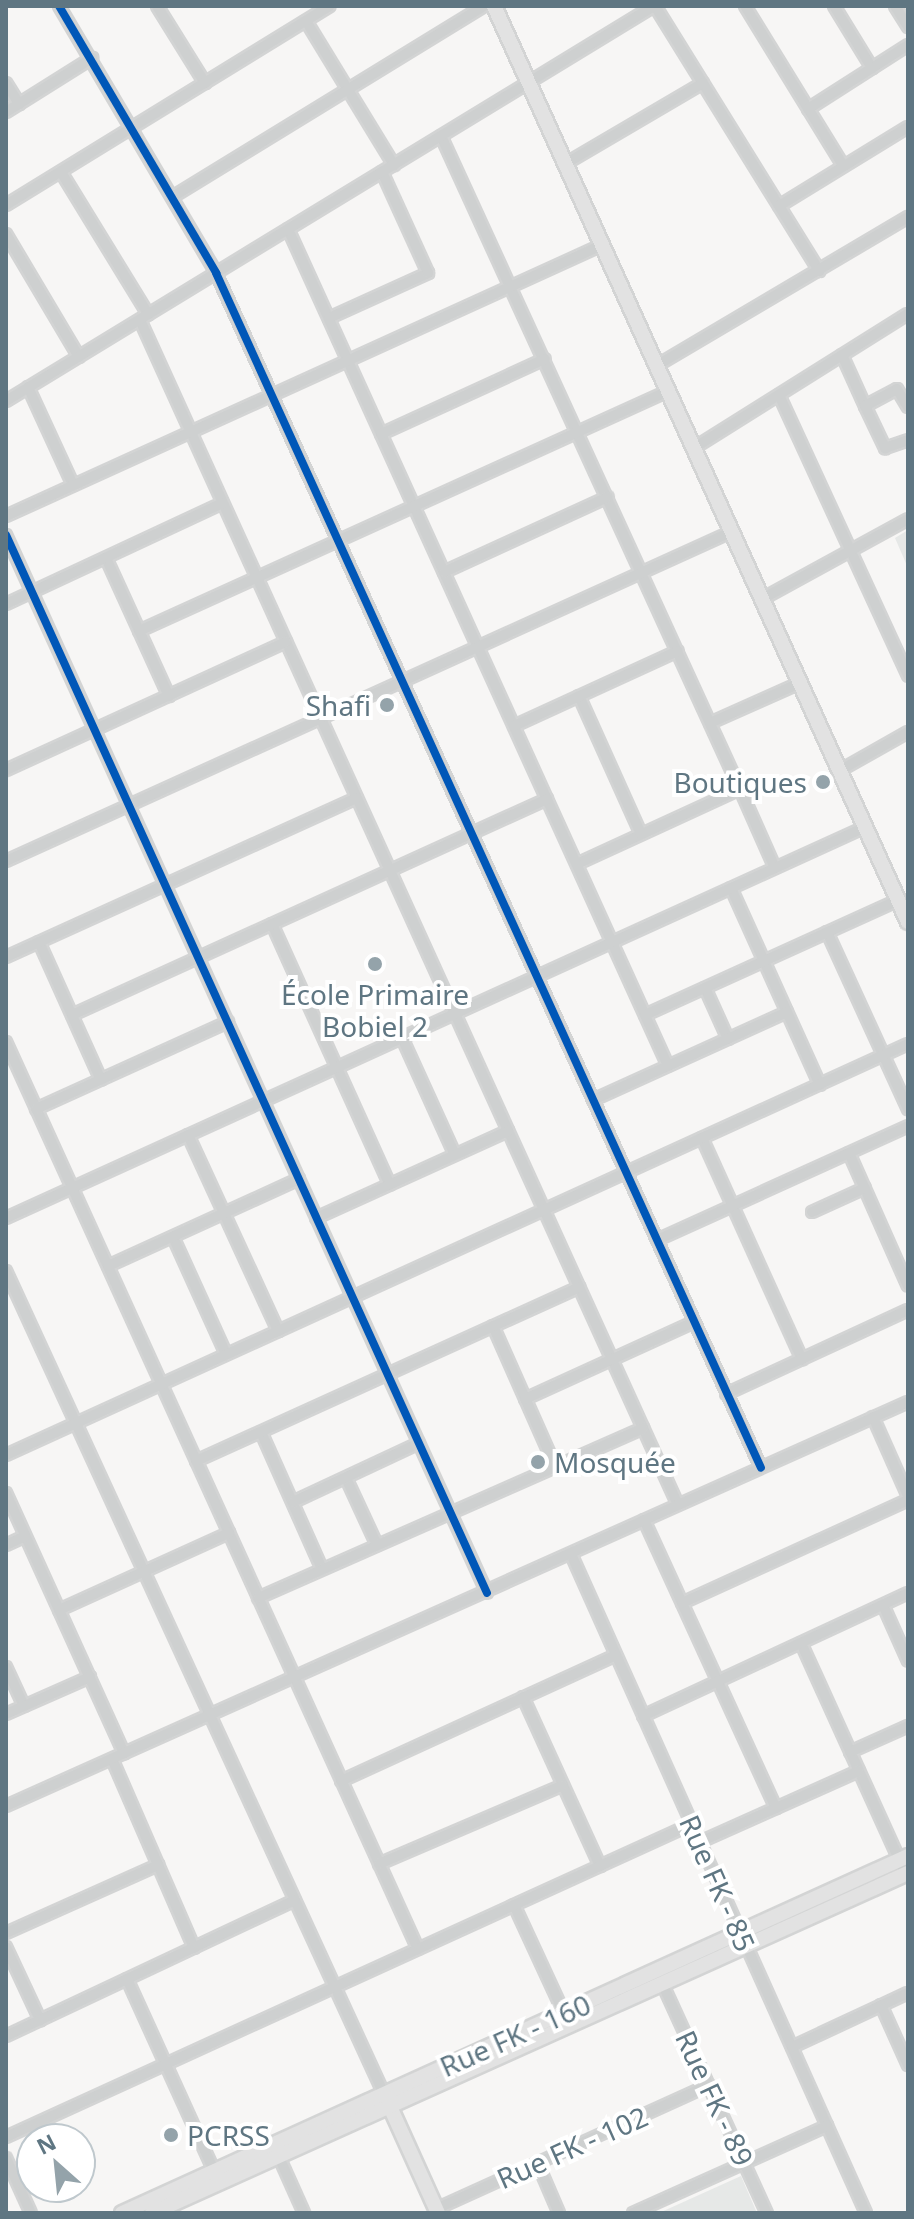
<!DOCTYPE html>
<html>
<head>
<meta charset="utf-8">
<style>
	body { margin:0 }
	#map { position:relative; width:914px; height:2219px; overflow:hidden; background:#f7f6f5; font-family:"Noto Sans",sans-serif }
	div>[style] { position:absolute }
	.built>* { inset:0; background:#e6e8e7 }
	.roads { filter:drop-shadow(2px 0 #d3d4d4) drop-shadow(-2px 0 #d3d4d4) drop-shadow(0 2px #d3d4d4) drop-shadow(0 -2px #d3d4d4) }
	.street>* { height:10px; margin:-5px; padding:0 5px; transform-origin:5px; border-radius:5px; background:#ced0d0 }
	.secondary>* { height:14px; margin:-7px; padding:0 7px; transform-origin:7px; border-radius:7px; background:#e2e2e2 }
	.cycleway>* { height:8px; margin:-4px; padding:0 4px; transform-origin:4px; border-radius:4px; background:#0057b8 }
	.dots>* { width:22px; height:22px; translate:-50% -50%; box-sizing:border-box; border:4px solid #fff; border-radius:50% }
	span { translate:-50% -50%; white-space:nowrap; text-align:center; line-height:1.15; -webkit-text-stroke:8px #fff; paint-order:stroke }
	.poi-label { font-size:28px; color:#5f7682 }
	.right { translate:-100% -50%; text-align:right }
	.left { translate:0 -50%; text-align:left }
	.street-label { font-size:28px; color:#5f7682 }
	.frame { position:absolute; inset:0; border:8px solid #5f7682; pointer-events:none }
	.north { position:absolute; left:16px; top:2123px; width:80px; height:80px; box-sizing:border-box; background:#fff; border:2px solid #bfc8cd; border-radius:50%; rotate:333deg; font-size:22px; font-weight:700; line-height:32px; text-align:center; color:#5f7682 }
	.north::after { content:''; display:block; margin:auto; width:28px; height:36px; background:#94a3aa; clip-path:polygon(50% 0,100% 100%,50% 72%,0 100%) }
</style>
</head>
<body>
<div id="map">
	<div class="built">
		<i style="clip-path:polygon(908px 530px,908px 568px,895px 538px)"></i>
		<i style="clip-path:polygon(741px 2176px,757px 2213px,659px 2213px)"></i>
	</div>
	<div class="roads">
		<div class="street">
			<i style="left:59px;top:6px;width:310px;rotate:59.5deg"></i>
			<i style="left:216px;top:273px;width:1313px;rotate:65.48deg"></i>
			<i style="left:157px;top:6px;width:91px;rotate:58.1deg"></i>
			<i style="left:655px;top:6px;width:312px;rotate:58.2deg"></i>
			<i style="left:745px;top:6px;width:187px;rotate:58.4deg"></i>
			<i style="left:834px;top:6px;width:73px;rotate:58.5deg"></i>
			<i style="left:895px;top:6px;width:25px;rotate:58deg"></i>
			<i style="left:306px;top:21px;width:169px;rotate:58.6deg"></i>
			<i style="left:6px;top:83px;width:25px;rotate:58deg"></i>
			<i style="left:808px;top:109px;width:119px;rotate:-32.6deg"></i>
			<i style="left:6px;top:112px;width:102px;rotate:-32.1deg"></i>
			<i style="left:441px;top:136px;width:718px;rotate:65.4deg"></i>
			<i style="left:740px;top:789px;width:179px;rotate:155.3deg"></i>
			<i style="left:565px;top:164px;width:160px;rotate:-30.4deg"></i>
			<i style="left:61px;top:172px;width:167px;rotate:58.5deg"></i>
			<i style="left:174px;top:196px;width:364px;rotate:-31.5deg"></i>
			<i style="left:6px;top:205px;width:380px;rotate:-31.6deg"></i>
			<i style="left:779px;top:206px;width:151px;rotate:-31.5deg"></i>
			<i style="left:288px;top:229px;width:919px;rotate:65.58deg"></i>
			<i style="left:6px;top:234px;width:143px;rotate:59.3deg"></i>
			<i style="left:329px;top:318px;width:109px;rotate:-24.4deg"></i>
			<i style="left:428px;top:273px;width:111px;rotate:-114.5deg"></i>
			<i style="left:140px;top:320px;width:1301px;rotate:65.58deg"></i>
			<i style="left:842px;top:355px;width:56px;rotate:65.7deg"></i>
			<i style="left:865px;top:406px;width:36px;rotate:-28deg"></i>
			<i style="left:897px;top:389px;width:21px;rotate:59deg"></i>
			<i style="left:656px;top:366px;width:293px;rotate:-30.6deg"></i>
			<i style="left:28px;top:387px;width:108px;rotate:65.3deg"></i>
			<i style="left:779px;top:395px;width:309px;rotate:65.3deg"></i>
			<i style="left:6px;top:401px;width:759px;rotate:-31.37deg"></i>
			<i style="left:865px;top:406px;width:47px;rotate:64.5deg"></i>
			<i style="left:885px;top:448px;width:24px;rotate:-19deg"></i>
			<i style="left:381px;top:434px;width:180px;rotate:-24.6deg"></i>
			<i style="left:694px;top:448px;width:252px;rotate:-32.1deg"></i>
			<i style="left:6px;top:516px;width:655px;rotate:-24.45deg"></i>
			<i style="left:6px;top:535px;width:1162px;rotate:65.55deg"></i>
			<i style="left:106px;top:558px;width:152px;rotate:65.5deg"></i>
			<i style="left:444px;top:572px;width:180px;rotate:-24.6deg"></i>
			<i style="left:762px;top:599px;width:166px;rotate:-28.7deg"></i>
			<i style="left:6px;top:604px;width:239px;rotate:-25deg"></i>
			<i style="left:139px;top:631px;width:581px;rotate:-24.4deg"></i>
			<i style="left:579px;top:696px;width:151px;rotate:65.8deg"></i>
			<i style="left:710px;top:723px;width:98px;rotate:-24deg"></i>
			<i style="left:514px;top:726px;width:180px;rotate:-24.6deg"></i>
			<i style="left:6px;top:770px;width:308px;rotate:-24.6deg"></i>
			<i style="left:839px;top:771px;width:79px;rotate:-29.5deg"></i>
			<i style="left:740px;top:789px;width:86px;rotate:66.1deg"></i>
			<i style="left:6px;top:861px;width:796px;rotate:-24.41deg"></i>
			<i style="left:731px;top:888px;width:216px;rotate:65.7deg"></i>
			<i style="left:272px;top:924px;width:286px;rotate:65.7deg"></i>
			<i style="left:827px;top:932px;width:195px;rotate:65.4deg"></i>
			<i style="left:39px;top:942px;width:151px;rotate:65.8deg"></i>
			<i style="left:6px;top:957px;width:385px;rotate:-24.4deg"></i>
			<i style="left:705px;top:988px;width:56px;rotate:65.7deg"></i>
			<i style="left:72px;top:1015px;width:522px;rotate:-24.45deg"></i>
			<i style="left:645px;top:1015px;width:278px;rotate:-24.4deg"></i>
			<i style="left:402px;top:1038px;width:128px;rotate:65.6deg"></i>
			<i style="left:6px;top:1042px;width:996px;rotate:65.57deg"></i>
			<i style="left:593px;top:1100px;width:213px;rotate:-24.4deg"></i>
			<i style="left:36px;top:1109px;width:211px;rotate:-24.4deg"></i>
			<i style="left:188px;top:1135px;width:216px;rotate:65.3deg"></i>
			<i style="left:702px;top:1138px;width:243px;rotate:65.7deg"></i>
			<i style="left:849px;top:1153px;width:145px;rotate:66.1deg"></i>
			<i style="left:812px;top:1212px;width:58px;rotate:-24.4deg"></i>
			<i style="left:6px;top:1218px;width:944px;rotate:-24.47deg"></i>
			<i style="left:316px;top:1218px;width:211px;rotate:-24.4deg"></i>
			<i style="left:173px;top:1237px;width:128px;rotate:65.6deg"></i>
			<i style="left:657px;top:1240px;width:276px;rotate:-24.4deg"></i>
			<i style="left:108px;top:1266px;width:210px;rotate:-24.5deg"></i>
			<i style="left:6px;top:1271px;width:906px;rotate:65.33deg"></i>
			<i style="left:493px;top:1326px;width:153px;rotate:66.1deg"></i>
			<i style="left:726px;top:1394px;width:200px;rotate:-24.8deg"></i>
			<i style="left:525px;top:1399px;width:186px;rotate:-24.5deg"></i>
			<i style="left:873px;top:1417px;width:86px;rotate:66.1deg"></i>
			<i style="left:261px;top:1432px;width:150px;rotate:66deg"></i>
			<i style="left:6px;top:1455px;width:991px;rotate:-24.5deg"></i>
			<i style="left:196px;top:1461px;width:421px;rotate:-24.4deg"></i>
			<i style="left:346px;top:1478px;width:74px;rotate:65.2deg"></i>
			<i style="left:6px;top:1493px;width:286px;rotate:65.6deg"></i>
			<i style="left:293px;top:1502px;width:139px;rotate:-25.1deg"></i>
			<i style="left:644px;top:1520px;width:317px;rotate:65.4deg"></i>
			<i style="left:6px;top:1545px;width:21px;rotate:-25deg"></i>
			<i style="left:571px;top:1554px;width:722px;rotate:65.88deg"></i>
			<i style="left:258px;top:1598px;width:421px;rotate:-23.8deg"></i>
			<i style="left:682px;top:1603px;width:248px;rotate:-24.5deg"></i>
			<i style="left:883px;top:1605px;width:61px;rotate:65.9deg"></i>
			<i style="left:59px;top:1610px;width:187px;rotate:-24.4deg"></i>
			<i style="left:801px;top:1643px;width:254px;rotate:65.6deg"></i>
			<i style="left:6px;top:1667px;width:43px;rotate:65.2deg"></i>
			<i style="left:523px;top:1697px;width:186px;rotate:65.5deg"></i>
			<i style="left:6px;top:1714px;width:92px;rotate:-23.8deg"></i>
			<i style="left:643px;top:1716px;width:292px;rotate:-24.9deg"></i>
			<i style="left:850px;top:1752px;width:64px;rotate:-24.1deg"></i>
			<i style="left:112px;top:1759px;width:206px;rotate:66.5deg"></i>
			<i style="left:341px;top:1781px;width:302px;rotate:-24.6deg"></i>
			<i style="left:6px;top:1806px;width:988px;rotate:-24.13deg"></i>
			<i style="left:700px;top:1842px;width:174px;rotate:-24.1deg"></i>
			<i style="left:379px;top:1864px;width:200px;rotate:-23.2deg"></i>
			<i style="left:514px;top:1905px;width:119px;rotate:65.2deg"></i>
			<i style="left:6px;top:1933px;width:167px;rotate:-24.1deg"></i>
			<i style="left:6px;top:1947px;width:81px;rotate:65deg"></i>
			<i style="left:127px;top:1979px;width:211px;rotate:65.6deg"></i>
			<i style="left:662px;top:1983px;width:253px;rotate:65.5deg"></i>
			<i style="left:881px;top:2005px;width:66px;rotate:65.8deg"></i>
			<i style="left:6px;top:2036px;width:319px;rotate:-25.2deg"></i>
			<i style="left:792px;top:2047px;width:128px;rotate:-25deg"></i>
			<i style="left:6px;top:2137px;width:754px;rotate:-24.53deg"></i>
			<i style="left:279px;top:2157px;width:61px;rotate:65.9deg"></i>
			<i style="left:6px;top:2158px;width:60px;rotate:65.6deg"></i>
			<i style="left:537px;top:2162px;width:56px;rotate:66.7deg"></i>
			<i style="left:436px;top:2209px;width:300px;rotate:-24.4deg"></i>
			<i style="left:633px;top:2213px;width:213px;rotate:-24.2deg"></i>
		</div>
		<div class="secondary">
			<i style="left:494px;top:6px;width:1005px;rotate:65.68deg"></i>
			<i style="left:387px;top:2100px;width:124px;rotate:65.7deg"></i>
			<i style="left:122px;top:2213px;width:863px;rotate:-24.43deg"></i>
			<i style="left:152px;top:2213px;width:829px;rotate:-24.22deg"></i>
		</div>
	</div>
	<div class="cycleway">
		<i style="left:59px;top:6px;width:310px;rotate:59.5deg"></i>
		<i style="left:216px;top:273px;width:1313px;rotate:65.48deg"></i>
		<i style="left:6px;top:535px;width:1162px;rotate:65.55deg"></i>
	</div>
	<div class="dots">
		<i style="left:387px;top:705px;background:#94a3aa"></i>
		<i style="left:823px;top:782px;background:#94a3aa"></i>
		<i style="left:375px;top:964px;background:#94a3aa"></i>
		<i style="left:538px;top:1462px;background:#94a3aa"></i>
		<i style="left:171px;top:2135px;background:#94a3aa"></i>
	</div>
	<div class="poi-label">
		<span class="right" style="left:371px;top:705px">Shafi</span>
		<span class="right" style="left:807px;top:782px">Boutiques</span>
		<span style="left:375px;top:1010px">École Primaire<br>Bobiel 2</span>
		<span class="left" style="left:554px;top:1462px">Mosquée</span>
		<span class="left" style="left:187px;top:2135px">PCRSS</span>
	</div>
	<div class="street-label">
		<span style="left:718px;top:1883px;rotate:66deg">Rue FK - 85</span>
		<span style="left:515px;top:2035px;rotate:-24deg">Rue FK - 160</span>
		<span style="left:715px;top:2098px;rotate:65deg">Rue FK - 89</span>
		<span style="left:572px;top:2147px;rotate:-24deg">Rue FK - 102</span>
	</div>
	<div class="frame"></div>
	<div class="north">N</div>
</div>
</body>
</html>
